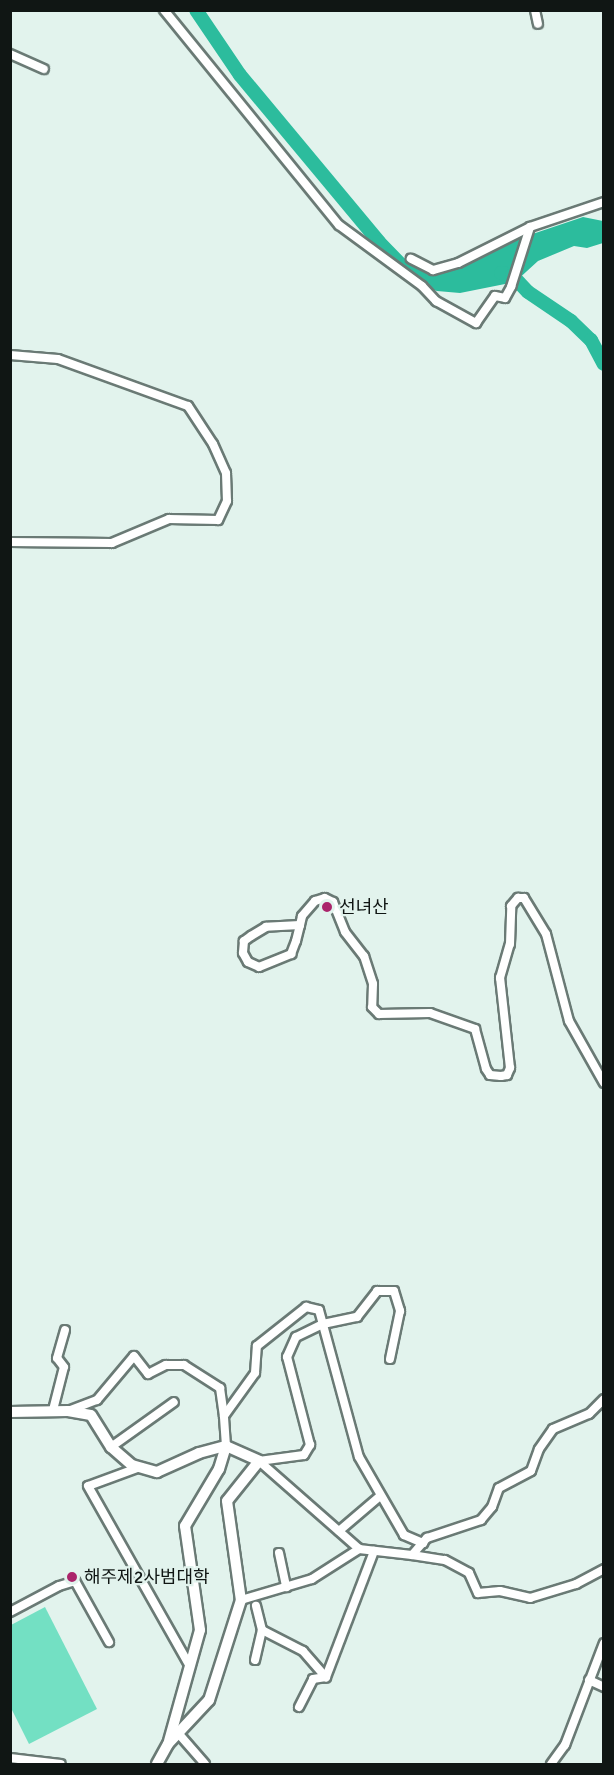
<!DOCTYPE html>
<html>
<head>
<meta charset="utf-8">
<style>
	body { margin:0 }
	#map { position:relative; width:614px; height:1775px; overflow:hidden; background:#e2f3ed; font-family:Signika,"Noto Sans KR",sans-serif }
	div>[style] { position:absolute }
	.green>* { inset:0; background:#73e0c3 }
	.water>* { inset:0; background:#2cbc9d }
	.river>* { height:14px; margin:-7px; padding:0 7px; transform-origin:7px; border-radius:7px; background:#2cbc9d }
	.roads { filter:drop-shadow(2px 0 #6a7a75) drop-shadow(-2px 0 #6a7a75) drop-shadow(0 2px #6a7a75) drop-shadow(0 -2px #6a7a75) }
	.street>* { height:8px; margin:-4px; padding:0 4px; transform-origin:4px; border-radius:4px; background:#fff }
	.secondary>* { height:10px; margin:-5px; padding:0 5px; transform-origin:5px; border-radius:5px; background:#fff }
	.dots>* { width:16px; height:16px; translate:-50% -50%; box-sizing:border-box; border:3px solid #e2f3ed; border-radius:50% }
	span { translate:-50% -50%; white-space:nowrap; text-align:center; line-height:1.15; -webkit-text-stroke:4.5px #e2f3ed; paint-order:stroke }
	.poi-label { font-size:18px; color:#101614 }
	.left { translate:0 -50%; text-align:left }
	.frame { position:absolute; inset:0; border:12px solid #101614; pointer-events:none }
</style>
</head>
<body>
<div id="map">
	<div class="green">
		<i style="clip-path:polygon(45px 1607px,97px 1709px,29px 1744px,11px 1708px,11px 1625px)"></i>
	</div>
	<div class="water">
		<i style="clip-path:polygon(583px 217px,603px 221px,603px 243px,587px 248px,574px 246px,538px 261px,515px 282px,460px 293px,437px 291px,428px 288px,403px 267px,437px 273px,461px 267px,503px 244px)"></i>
	</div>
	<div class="river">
		<i style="left:196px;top:10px;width:78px;rotate:55.9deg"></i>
		<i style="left:240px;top:75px;width:217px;rotate:50.2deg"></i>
		<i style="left:379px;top:242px;width:35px;rotate:46deg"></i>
		<i style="left:403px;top:267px;width:18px;rotate:29deg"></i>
		<i style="left:501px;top:273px;width:11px;rotate:10deg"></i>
		<i style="left:512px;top:275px;width:23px;rotate:47deg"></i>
		<i style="left:528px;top:292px;width:52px;rotate:34deg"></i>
		<i style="left:571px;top:321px;width:28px;rotate:44deg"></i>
		<i style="left:591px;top:340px;width:27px;rotate:62deg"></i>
	</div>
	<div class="roads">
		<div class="street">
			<i style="left:164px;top:10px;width:277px;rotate:50.9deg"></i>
			<i style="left:339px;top:225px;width:103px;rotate:36.3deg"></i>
			<i style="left:422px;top:286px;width:21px;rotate:47deg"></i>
			<i style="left:436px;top:301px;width:46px;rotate:28.8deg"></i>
			<i style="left:476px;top:323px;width:33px;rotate:-55deg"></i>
			<i style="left:495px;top:296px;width:10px;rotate:11deg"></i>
			<i style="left:505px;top:298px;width:13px;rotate:-61deg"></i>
			<i style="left:511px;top:287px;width:63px;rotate:-72.4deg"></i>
			<i style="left:530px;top:227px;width:80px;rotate:153.4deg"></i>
			<i style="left:458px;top:263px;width:26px;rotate:164deg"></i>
			<i style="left:433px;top:270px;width:25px;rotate:-153deg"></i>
			<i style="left:535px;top:10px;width:14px;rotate:78deg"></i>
			<i style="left:10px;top:54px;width:37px;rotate:24deg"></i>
			<i style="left:530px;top:227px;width:78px;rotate:-18.7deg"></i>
			<i style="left:10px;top:355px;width:48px;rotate:4.8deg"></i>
			<i style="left:58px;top:359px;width:138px;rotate:19.9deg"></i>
			<i style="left:188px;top:406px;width:45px;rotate:56.7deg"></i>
			<i style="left:213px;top:444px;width:32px;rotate:66deg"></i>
			<i style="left:226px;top:473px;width:28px;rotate:88deg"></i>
			<i style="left:227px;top:501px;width:21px;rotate:115deg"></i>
			<i style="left:218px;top:520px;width:49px;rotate:-178.8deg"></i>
			<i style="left:169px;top:519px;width:62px;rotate:157.2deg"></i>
			<i style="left:112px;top:543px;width:102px;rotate:-179.4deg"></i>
			<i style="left:300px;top:925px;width:34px;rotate:177deg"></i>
			<i style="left:266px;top:927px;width:17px;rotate:149deg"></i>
			<i style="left:251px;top:936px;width:9px;rotate:144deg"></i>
			<i style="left:244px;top:941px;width:12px;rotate:95deg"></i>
			<i style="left:243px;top:953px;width:10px;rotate:61deg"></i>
			<i style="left:248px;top:962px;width:12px;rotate:24deg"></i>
			<i style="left:259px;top:967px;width:35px;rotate:-22deg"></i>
			<i style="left:291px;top:954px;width:14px;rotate:-69deg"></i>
			<i style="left:296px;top:941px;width:16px;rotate:-76deg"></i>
			<i style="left:300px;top:925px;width:9px;rotate:-77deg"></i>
			<i style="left:302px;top:916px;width:20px;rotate:-49deg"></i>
			<i style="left:315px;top:901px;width:10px;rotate:-17deg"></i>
			<i style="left:325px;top:898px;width:9px;rotate:27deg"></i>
			<i style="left:333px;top:902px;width:32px;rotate:68deg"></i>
			<i style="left:345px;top:932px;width:31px;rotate:52deg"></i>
			<i style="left:364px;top:956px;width:29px;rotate:72deg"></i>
			<i style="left:373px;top:984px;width:23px;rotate:92deg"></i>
			<i style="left:372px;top:1007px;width:10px;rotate:45deg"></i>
			<i style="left:379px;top:1014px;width:51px;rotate:-1.1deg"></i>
			<i style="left:430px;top:1013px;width:48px;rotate:19.6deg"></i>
			<i style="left:475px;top:1029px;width:41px;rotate:74.6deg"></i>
			<i style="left:486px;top:1069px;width:7px;rotate:56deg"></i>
			<i style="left:490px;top:1075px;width:11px;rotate:5deg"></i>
			<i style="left:501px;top:1076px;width:6px;rotate:-9deg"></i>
			<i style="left:507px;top:1075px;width:8px;rotate:-67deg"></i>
			<i style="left:510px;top:1068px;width:91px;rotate:-96.3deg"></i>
			<i style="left:500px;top:978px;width:35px;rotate:-74deg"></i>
			<i style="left:510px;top:944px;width:38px;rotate:-88deg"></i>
			<i style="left:511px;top:906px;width:11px;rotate:-49deg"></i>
			<i style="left:518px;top:898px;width:6px"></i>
			<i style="left:524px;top:898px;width:42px;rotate:58.6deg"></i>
			<i style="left:546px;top:934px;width:90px;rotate:75.2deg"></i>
			<i style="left:569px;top:1021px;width:71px;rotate:60.6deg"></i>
			<i style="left:53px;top:1410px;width:44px;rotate:-75.7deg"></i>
			<i style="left:64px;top:1367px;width:11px;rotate:-128deg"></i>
			<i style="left:57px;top:1358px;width:29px;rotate:-74deg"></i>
			<i style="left:68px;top:1411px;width:31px;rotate:-21deg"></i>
			<i style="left:97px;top:1400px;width:57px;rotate:-49.9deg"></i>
			<i style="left:134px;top:1356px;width:23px;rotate:52deg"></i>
			<i style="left:148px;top:1374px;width:20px;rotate:-27deg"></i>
			<i style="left:166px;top:1365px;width:18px"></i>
			<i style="left:184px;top:1365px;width:43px;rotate:32.6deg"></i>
			<i style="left:220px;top:1388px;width:28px;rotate:82deg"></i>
			<i style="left:226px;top:1446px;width:30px;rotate:-94deg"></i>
			<i style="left:224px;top:1416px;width:53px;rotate:-54.2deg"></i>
			<i style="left:255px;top:1373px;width:27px;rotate:-86deg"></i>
			<i style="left:257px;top:1346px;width:63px;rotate:-38.5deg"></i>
			<i style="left:306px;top:1307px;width:13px;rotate:13deg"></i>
			<i style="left:319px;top:1310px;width:152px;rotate:74.8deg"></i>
			<i style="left:359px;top:1457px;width:90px;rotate:60deg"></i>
			<i style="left:404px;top:1535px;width:21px;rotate:23deg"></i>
			<i style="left:111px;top:1447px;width:77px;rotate:-35.5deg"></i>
			<i style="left:259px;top:1461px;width:133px;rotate:41.3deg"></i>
			<i style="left:359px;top:1549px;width:53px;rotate:6.5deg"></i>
			<i style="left:412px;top:1555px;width:23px;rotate:-49deg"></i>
			<i style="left:427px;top:1538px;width:57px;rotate:-18.4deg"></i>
			<i style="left:481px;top:1520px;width:17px;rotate:-50deg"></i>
			<i style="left:492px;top:1507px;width:20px;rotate:-70deg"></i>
			<i style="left:499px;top:1488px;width:36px;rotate:-28deg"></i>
			<i style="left:531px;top:1471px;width:23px;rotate:-70deg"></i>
			<i style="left:539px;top:1449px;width:24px;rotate:-55deg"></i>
			<i style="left:553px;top:1429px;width:39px;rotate:-23deg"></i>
			<i style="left:589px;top:1414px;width:21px;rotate:-45deg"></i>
			<i style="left:259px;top:1461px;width:45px;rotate:-7.6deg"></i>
			<i style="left:304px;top:1455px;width:12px;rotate:-59deg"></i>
			<i style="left:310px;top:1445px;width:91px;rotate:-104.6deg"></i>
			<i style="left:287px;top:1357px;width:22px;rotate:-66deg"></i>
			<i style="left:296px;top:1337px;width:30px;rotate:-26deg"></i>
			<i style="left:323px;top:1324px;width:35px;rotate:-12deg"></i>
			<i style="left:357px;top:1317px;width:33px;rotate:-52deg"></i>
			<i style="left:377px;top:1291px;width:17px"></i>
			<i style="left:394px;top:1291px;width:21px;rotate:73deg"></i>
			<i style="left:400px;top:1311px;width:49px;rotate:101.8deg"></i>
			<i style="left:140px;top:1467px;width:55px;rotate:159.9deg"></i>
			<i style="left:88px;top:1486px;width:207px;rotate:60.5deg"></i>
			<i style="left:339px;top:1531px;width:54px;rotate:-40.5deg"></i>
			<i style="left:279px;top:1553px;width:35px;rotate:78deg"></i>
			<i style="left:412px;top:1555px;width:33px;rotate:9deg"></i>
			<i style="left:445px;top:1560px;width:27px;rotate:28deg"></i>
			<i style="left:469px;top:1573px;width:22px;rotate:66deg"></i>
			<i style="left:478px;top:1593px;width:22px;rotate:-5deg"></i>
			<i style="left:500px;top:1591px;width:31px;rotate:13deg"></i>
			<i style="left:530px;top:1598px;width:48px;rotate:-16.9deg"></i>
			<i style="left:576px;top:1584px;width:32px;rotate:-28deg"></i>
			<i style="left:241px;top:1600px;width:74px;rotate:-16.5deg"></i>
			<i style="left:312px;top:1579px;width:56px;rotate:-32.6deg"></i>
			<i style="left:10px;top:1612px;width:55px;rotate:-28deg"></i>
			<i style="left:59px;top:1586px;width:17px;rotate:-17deg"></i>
			<i style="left:75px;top:1581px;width:70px;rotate:60.9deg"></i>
			<i style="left:262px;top:1630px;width:46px;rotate:27.1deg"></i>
			<i style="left:303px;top:1651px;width:35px;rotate:49deg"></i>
			<i style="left:255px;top:1660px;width:31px;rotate:-77deg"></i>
			<i style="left:262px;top:1630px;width:25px;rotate:-104deg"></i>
			<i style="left:589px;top:1680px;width:17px;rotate:25deg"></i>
			<i style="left:299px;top:1707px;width:31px;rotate:-63deg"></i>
			<i style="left:313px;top:1679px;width:13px;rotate:-9deg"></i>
			<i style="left:326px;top:1677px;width:135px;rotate:-69.1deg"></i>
			<i style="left:178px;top:1733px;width:41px;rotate:48.9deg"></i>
			<i style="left:10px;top:1758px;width:51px;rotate:6.7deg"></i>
			<i style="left:551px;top:1764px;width:24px;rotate:-54deg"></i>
			<i style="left:565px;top:1745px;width:109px;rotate:-69.1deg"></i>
		</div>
		<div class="secondary">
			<i style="left:10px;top:1412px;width:58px;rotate:-1deg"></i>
			<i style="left:68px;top:1411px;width:23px;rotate:10deg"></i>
			<i style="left:91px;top:1415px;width:38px;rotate:58deg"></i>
			<i style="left:111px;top:1447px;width:28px;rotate:41deg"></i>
			<i style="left:132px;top:1465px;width:26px;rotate:16deg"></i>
			<i style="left:157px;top:1472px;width:46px;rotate:-24.3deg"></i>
			<i style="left:199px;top:1453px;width:28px;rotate:-15deg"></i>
			<i style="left:226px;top:1446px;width:36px;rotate:24deg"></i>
			<i style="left:259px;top:1461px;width:51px;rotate:128.7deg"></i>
			<i style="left:227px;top:1501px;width:100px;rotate:82deg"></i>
			<i style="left:241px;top:1600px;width:105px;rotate:107.7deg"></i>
			<i style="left:209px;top:1700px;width:60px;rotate:133deg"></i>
			<i style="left:168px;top:1744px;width:23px;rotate:119deg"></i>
			<i style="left:169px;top:1741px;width:115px;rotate:-74.4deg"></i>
			<i style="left:200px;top:1630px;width:105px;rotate:-98.2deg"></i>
			<i style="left:185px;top:1526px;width:66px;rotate:-59.2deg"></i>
			<i style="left:219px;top:1469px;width:24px;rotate:-73deg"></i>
		</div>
	</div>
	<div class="dots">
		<i style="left:327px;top:907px;background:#ab246b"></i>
		<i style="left:72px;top:1577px;background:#ab246b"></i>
	</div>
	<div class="poi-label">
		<span class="left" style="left:339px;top:907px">선녀산</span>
		<span class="left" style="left:84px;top:1577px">해주제2사범대학</span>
	</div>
	<div class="frame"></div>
</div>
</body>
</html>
